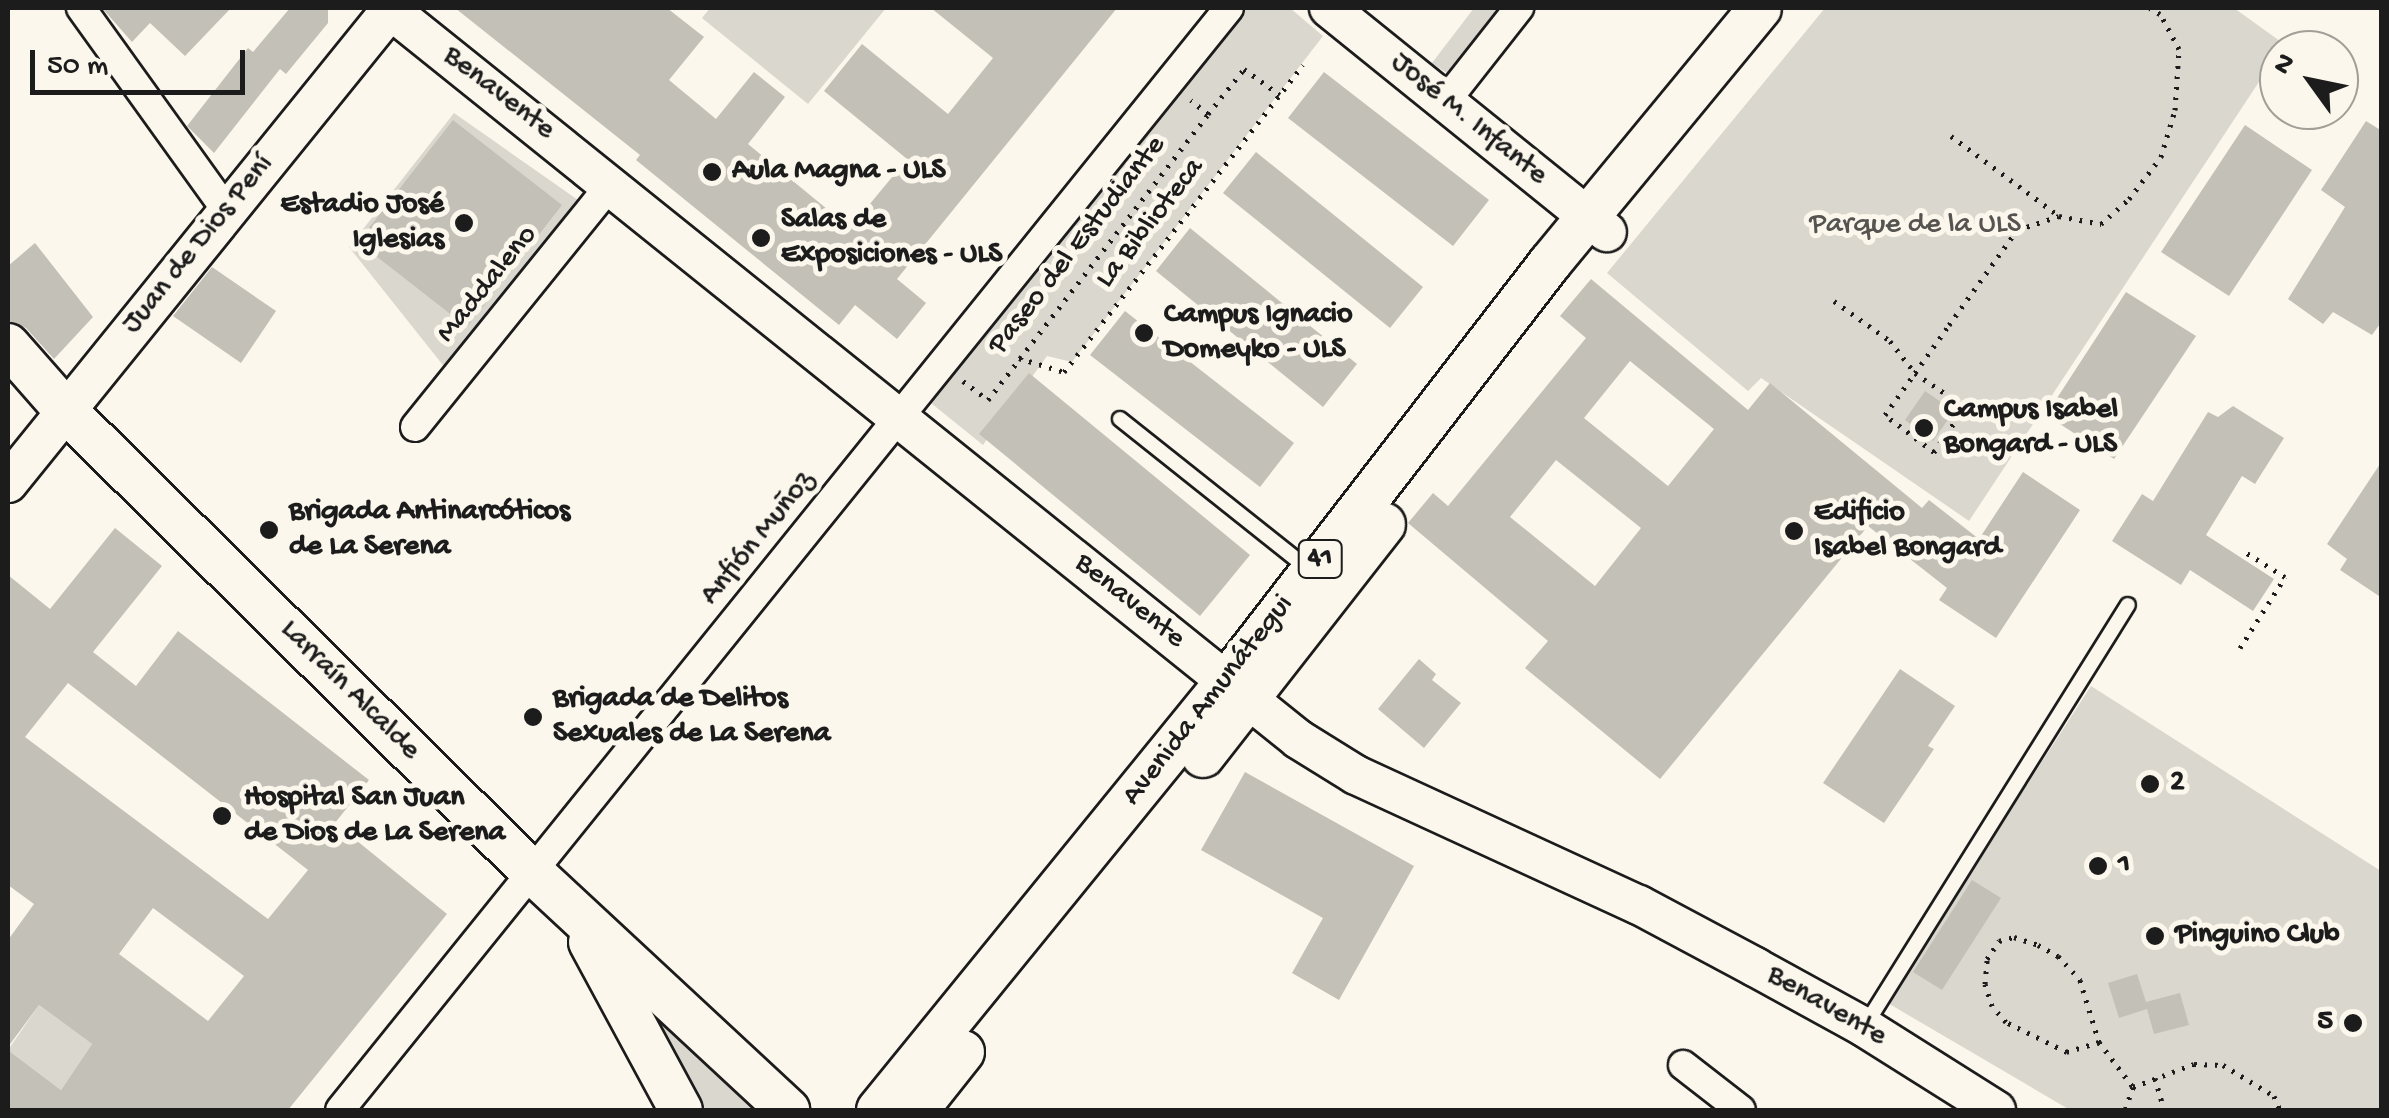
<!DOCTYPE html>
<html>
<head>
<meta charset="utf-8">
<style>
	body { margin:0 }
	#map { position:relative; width:2389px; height:1118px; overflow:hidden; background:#fbf7ec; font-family:"Gochi Hand",sans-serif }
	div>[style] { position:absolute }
	.green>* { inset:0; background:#dad7ce }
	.building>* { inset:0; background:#c3c0b8 }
	.path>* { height:5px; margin-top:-2.5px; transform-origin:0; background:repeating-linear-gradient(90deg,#1c1c1c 0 2.5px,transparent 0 10.5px) }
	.roads { filter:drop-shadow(2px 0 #1c1c1c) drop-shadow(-2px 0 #1c1c1c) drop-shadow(0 2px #1c1c1c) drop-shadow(0 -2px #1c1c1c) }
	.lane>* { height:14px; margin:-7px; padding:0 7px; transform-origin:7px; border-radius:7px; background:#fbf7ec }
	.street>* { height:28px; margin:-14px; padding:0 14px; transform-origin:14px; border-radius:14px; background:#fbf7ec }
	.secondary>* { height:38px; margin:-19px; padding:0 19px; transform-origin:19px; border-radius:19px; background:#fbf7ec }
	.primary>* { height:42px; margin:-21px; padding:0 21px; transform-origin:21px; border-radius:21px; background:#fbf7ec }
	.dots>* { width:28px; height:28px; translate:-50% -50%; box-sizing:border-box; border:5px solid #fbf7ec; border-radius:50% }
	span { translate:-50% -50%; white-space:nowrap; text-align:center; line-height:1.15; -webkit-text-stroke:10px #fbf7ec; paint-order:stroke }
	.shield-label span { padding:2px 8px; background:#fbf7ec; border:2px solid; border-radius:8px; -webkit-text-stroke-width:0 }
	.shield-label { font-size:28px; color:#1c1c1c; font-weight:700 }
	.street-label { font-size:30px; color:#1c1c1c }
	.poi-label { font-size:30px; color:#1c1c1c; font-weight:700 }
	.left { translate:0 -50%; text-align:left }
	.right { translate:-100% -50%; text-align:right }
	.park-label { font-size:30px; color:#555451 }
	.frame { position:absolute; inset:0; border:10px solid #1c1c1c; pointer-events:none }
	.north { position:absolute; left:2259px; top:30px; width:100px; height:100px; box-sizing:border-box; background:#fbf7ec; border:2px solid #a29f99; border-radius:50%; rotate:303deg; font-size:28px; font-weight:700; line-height:40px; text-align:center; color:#1c1c1c }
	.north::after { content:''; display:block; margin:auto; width:35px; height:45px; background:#1c1c1c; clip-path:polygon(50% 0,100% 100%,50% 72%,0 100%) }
	.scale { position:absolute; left:30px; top:50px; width:215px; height:45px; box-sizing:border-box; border:5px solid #1c1c1c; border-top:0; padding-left:12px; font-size:30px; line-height:35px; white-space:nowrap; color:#1c1c1c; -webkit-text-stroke:8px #fbf7ec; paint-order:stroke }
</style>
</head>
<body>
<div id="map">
	<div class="green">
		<i style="clip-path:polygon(710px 8px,886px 8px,808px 104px,702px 18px)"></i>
		<i style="clip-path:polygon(1238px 8px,1290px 8px,1323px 36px,1072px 362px,1047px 356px,983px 445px,926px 399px)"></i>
		<i style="clip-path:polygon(1474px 8px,1510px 8px,1454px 78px,1432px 63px)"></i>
		<i style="clip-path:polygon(1825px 8px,2234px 8px,2284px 44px,1969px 521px,1761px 378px,1748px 391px,1607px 273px)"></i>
		<i style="clip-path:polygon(454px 113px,578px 200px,450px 374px,349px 247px)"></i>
		<i style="clip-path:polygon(2091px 686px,2381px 871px,2381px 1110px,2070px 1110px,1886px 1002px)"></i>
		<i style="clip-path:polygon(601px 949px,767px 1110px,683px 1110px)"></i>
		<i style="clip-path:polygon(39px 1005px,92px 1044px,61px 1090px,8px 1050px)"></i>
	</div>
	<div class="building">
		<i style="clip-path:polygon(102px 8px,231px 8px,185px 56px,150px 23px,132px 42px)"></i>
		<i style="clip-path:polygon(290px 8px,328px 8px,328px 23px,286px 74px,280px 69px,214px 153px,187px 126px,248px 48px,253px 52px)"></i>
		<i style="clip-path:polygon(455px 8px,667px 8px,704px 37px,669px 80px,716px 119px,754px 72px,785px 97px,748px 144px,850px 228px,907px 159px,824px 91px,862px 44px,948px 114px,993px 58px,931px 8px,1117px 8px,897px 279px,926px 303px,897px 339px,855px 305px,839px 325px,636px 160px,640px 155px)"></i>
		<i style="clip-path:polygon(1324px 72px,1489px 200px,1453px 246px,1288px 118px)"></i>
		<i style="clip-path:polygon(453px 120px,562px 205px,467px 327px,358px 242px)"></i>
		<i style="clip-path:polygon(2366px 121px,2382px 131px,2382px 321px,2372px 335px,2333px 312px,2323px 324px,2288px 299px,2345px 207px,2321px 190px)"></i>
		<i style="clip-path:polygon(2245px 125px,2312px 170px,2229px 296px,2161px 252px)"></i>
		<i style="clip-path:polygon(1256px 152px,1423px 287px,1390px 328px,1223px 193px)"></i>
		<i style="clip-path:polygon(1190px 228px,1357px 364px,1323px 407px,1156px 271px)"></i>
		<i style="clip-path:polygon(35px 243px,93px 317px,54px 359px,26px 328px,8px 321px,8px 266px)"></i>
		<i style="clip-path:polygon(212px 267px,276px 311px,241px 363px,173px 316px)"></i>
		<i style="clip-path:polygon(evenodd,1591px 279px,1748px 410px,1770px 383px,1922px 508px,1929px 500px,1979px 539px,2023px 472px,2080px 510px,1996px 638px,1939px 600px,1947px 588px,1868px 526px,1660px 779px,1525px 668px,1548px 641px,1408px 523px,1433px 493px,1448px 506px,1586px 338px,1560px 316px,1591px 279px,1630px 361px,1714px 429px,1668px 486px,1584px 418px,1630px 361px,1591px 279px,1556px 460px,1641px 528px,1595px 586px,1510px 517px,1556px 460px)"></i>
		<i style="clip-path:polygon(2126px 292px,2196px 336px,2114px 459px,2046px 415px)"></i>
		<i style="clip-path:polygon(1125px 311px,1294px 443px,1260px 487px,1090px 355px)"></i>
		<i style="clip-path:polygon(1029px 373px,1250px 555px,1200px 616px,979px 434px)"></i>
		<i style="clip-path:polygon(1925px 391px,1954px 411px,1933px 441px,1905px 420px)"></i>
		<i style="clip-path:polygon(2233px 406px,2284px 438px,2255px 484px,2242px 476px,2206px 535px,2274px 579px,2253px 611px,2190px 570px,2181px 585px,2112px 541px,2142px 494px,2153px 501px,2208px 412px,2218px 417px)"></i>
		<i style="clip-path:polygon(2382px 461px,2382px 598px,2340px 570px,2347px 559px,2327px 544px)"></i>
		<i style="clip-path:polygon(evenodd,115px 528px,162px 566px,93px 652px,136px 686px,178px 631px,369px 780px,335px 823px,447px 914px,288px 1110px,8px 1110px,8px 1050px,61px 1090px,92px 1044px,39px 1005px,8px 1047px,8px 940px,34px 904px,8px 885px,8px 575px,50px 609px,115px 528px,68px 683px,308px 870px,268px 919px,25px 737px,68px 683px,115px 528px,153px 908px,244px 976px,208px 1021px,119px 954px,153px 908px)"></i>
		<i style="clip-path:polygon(1419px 659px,1436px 674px,1432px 680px,1461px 703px,1424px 748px,1378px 709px)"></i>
		<i style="clip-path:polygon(1900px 669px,1955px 706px,1928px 746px,1934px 749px,1884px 823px,1823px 783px)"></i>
		<i style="clip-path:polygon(1245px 772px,1414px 866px,1339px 1000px,1292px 973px,1323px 918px,1201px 850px)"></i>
		<i style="clip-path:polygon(1972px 880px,2001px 898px,1942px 990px,1913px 972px)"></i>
		<i style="clip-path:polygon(2137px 974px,2146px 1002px,2180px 993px,2189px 1025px,2154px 1034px,2147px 1009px,2119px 1018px,2108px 983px)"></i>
	</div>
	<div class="path">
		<i style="left:1208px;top:114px;width:58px;rotate:-51.3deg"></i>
		<i style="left:1244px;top:69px;width:44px;rotate:35.8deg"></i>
		<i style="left:1951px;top:136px;width:134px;rotate:36.5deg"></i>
		<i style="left:1834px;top:301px;width:69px;rotate:35.5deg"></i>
		<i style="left:1890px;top:341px;width:41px;rotate:52deg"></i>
		<i style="left:1915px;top:373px;width:60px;rotate:34.2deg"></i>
		<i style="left:1965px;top:407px;width:55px;rotate:124.6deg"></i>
		<i style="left:1934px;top:452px;width:61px;rotate:-142.9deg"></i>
		<i style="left:1885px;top:415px;width:52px;rotate:-54.5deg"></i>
		<i style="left:1915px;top:373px;width:59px;rotate:-54.7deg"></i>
		<i style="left:1949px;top:325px;width:117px;rotate:-54.4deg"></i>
		<i style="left:2017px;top:230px;width:44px;rotate:-18.4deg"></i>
		<i style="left:2059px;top:216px;width:43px;rotate:10.8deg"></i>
		<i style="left:2101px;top:224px;width:38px;rotate:-42deg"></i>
		<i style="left:2129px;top:199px;width:53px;rotate:-52.7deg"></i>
		<i style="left:2161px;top:157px;width:49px;rotate:-73.4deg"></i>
		<i style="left:2175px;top:110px;width:61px;rotate:-86.2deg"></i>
		<i style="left:2179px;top:49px;width:40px;rotate:-118deg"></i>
		<i style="left:2160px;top:14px;width:12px;rotate:-149deg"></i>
		<i style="left:1019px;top:358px;width:47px;rotate:17.3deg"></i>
		<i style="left:1064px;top:372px;width:389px;rotate:-52.1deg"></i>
		<i style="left:963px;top:381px;width:31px;rotate:37deg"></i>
		<i style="left:988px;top:400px;width:361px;rotate:-52.4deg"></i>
		<i style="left:1208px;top:114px;width:22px;rotate:-141deg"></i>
		<i style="left:2240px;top:648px;width:84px;rotate:-57.6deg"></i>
		<i style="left:2285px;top:577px;width:51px;rotate:-147.9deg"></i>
		<i style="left:2099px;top:1042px;width:34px;rotate:163deg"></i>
		<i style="left:2067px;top:1052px;width:68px;rotate:-153.8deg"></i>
		<i style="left:2006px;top:1022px;width:21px;rotate:-131deg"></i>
		<i style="left:1992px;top:1006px;width:23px;rotate:-108deg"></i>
		<i style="left:1985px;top:984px;width:25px;rotate:-85deg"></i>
		<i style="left:1987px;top:959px;width:22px;rotate:-56deg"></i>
		<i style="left:1999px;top:941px;width:16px;rotate:-15deg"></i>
		<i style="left:2014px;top:937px;width:25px;rotate:18deg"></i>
		<i style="left:2038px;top:945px;width:23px;rotate:29deg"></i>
		<i style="left:2058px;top:956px;width:33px;rotate:47deg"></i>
		<i style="left:2080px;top:980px;width:65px;rotate:73deg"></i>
		<i style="left:2099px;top:1042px;width:56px;rotate:52.9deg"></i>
		<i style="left:2133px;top:1087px;width:24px;rotate:109deg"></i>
		<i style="left:2155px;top:1078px;width:33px;rotate:74deg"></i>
		<i style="left:2133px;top:1087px;width:65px;rotate:-20.7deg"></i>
		<i style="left:2194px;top:1064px;width:29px;rotate:2deg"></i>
		<i style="left:2223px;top:1065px;width:60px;rotate:31.3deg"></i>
		<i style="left:2274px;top:1096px;width:15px;rotate:67deg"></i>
	</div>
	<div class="roads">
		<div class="lane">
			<i style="left:1120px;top:419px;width:238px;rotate:38.5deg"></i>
			<i style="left:1866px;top:1024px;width:494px;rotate:-58deg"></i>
		</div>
		<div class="street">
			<i style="left:81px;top:8px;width:250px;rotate:54.3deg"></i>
			<i style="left:1445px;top:102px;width:120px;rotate:-51.8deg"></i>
			<i style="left:415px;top:427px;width:314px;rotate:-51.1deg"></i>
			<i style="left:1683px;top:1065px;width:73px;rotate:37.8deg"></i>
			<i style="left:340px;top:1110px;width:1416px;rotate:-51.11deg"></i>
		</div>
		<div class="secondary">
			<i style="left:388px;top:8px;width:1167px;rotate:38.77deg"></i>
			<i style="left:1298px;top:739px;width:68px;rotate:31.8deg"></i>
			<i style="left:1356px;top:775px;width:311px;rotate:24.7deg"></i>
			<i style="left:1639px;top:905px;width:132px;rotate:28.1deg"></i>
			<i style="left:1755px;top:967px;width:124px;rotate:28.8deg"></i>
			<i style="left:1864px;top:1027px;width:156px;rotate:32.2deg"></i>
			<i style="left:1329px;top:8px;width:357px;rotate:38.9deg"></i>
			<i style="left:8px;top:483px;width:611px;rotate:-51.05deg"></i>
		</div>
		<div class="primary">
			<i style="left:8px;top:345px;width:88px;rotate:48.7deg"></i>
			<i style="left:66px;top:411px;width:655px;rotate:44.69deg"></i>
			<i style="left:532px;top:872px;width:350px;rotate:42.9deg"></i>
			<i style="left:1203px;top:756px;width:294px;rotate:-52deg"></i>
			<i style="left:590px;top:942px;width:191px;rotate:61.6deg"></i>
			<i style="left:878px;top:1110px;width:554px;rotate:-50.86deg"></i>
			<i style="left:1228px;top:680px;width:527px;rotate:-52.33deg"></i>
			<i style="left:1550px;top:263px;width:330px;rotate:-50.5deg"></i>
			<i style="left:917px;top:1110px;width:74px;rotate:-51.6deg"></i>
		</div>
	</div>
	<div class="dots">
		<i style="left:712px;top:172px;background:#1c1c1c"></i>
		<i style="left:464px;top:223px;background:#1c1c1c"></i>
		<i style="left:761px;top:238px;background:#1c1c1c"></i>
		<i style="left:1144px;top:333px;background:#1c1c1c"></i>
		<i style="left:1924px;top:428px;background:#1c1c1c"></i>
		<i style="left:269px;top:530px;background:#1c1c1c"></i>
		<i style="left:1794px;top:531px;background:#1c1c1c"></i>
		<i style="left:533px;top:717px;background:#1c1c1c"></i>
		<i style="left:2150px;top:784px;background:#1c1c1c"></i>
		<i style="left:222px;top:816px;background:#1c1c1c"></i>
		<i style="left:2098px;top:866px;background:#1c1c1c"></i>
		<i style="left:2155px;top:936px;background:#1c1c1c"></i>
		<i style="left:2353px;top:1023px;background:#1c1c1c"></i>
	</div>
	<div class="shield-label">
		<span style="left:1320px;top:559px">41</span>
	</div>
	<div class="street-label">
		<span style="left:498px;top:94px;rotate:38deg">Benavente</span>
		<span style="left:1468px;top:120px;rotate:39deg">José M. Infante</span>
		<span style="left:1151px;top:224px;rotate:-52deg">La Biblioteca</span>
		<span style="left:199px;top:245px;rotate:-51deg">Juan de Dios Pení</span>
		<span style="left:1078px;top:246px;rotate:-52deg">Paseo del Estudiante</span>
		<span style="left:488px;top:285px;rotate:-51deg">Maddaleno</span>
		<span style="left:759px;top:539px;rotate:-51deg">Anfión Muñoz</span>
		<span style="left:1129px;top:602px;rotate:39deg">Benavente</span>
		<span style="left:349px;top:691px;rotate:45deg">Larraín Alcalde</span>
		<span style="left:1209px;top:701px;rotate:-52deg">Avenida Amunátegui</span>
		<span style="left:1826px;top:1007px;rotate:30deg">Benavente</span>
	</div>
	<div class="poi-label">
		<span class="left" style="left:732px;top:172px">Aula Magna - ULS</span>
		<span class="right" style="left:444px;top:223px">Estadio José<br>Iglesias</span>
		<span class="left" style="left:781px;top:238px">Salas de<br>Exposiciones - ULS</span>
		<span class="left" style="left:1164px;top:333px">Campus Ignacio<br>Domeyko - ULS</span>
		<span class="left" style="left:1944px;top:428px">Campus Isabel<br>Bongard - ULS</span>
		<span class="left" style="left:289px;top:530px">Brigada Antinarcóticos<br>de La Serena</span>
		<span class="left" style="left:1814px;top:531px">Edificio<br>Isabel Bongard</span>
		<span class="left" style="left:553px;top:717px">Brigada de Delitos<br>Sexuales de La Serena</span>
		<span class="left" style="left:2170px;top:784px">2</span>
		<span class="left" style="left:244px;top:816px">Hospital San Juan<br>de Dios de La Serena</span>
		<span class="left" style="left:2118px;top:866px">1</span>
		<span class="left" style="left:2175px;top:936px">Pinguino Club</span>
		<span class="right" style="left:2333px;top:1023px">5</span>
	</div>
	<div class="park-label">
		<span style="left:1915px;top:226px">Parque de la ULS</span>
	</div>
	<div class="frame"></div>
	<div class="north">N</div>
	<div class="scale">50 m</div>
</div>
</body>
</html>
